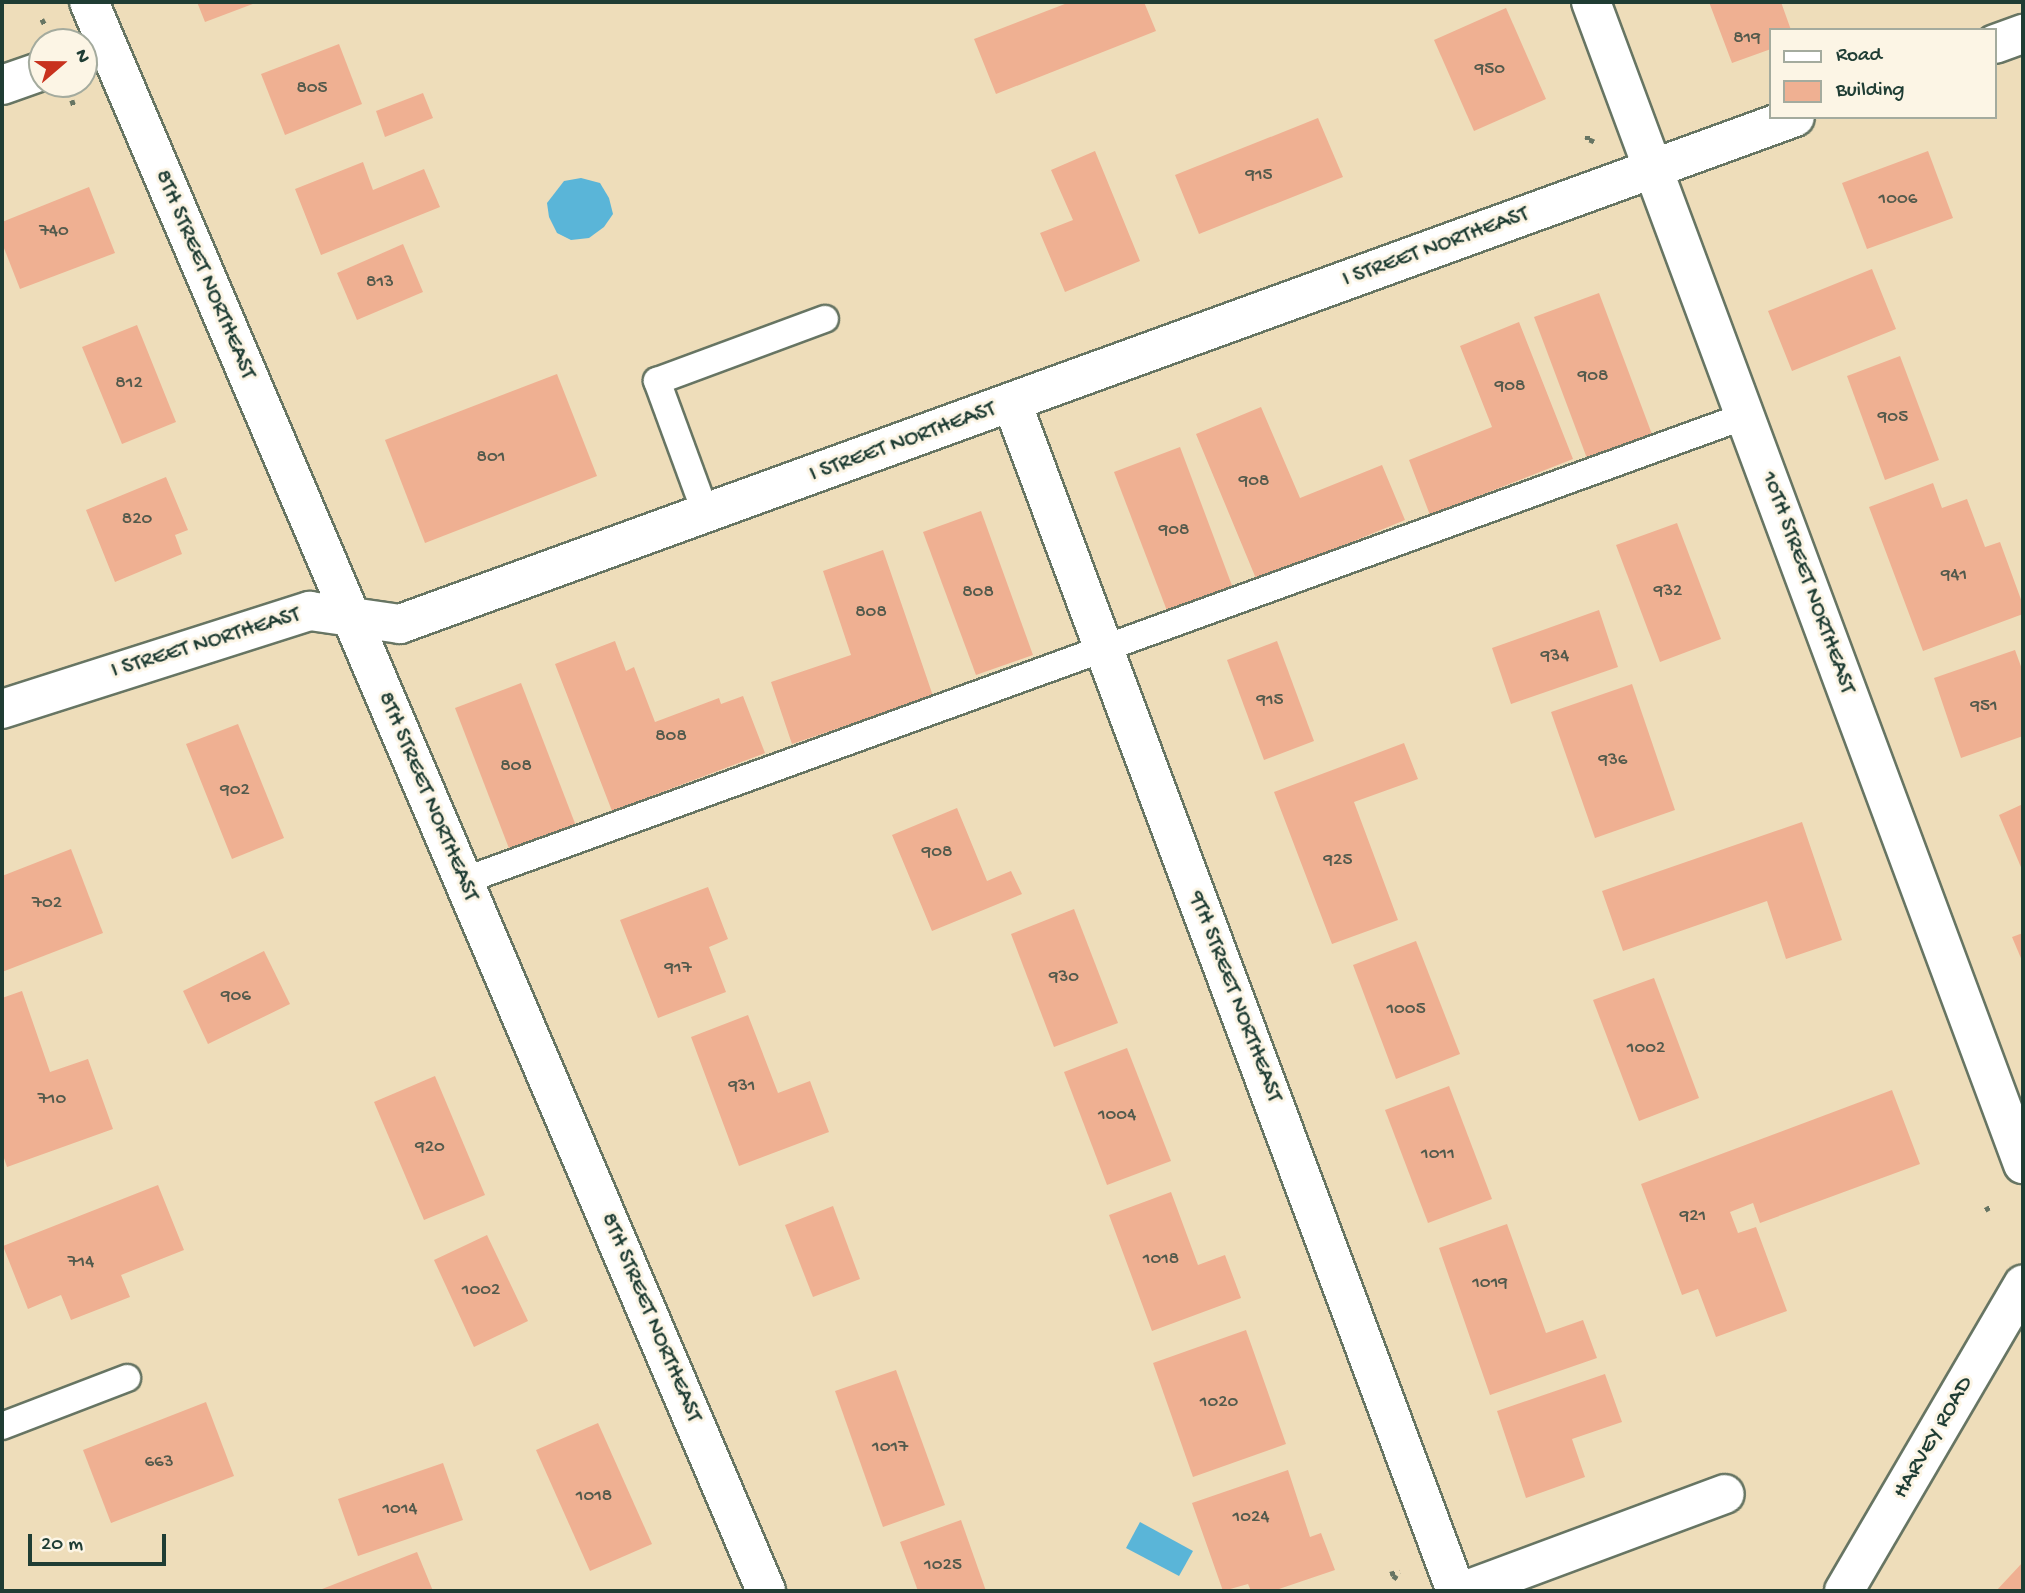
<!DOCTYPE html>
<html>
<head>
<meta charset="utf-8">
<style>
	body { margin:0 }
	#map { position:relative; width:2025px; height:1593px; overflow:hidden; background:#eeddba; font-family:"Gochi Hand",sans-serif }
	div>[style] { position:absolute }
	.water>* { inset:0; background:#5ab5d8 }
	.building>* { inset:0; background:#efb092 }
	.path>* { height:4.5px; margin-top:-2.25px; transform-origin:0; background:repeating-linear-gradient(90deg,#677563 0 5px,transparent 0 10px) }
	.roads { filter:drop-shadow(2px 0 #677563) drop-shadow(-2px 0 #677563) drop-shadow(0 2px #677563) drop-shadow(0 -2px #677563) }
	.service>* { height:26px; margin:-13px; padding:0 13px; transform-origin:13px; border-radius:13px; background:#fff }
	.minor>* { height:38px; margin:-19px; padding:0 19px; transform-origin:19px; border-radius:19px; background:#fff }
	.tertiary>* { height:38px; margin:-19px; padding:0 19px; transform-origin:19px; border-radius:19px; background:#fff }
	.secondary>* { height:38px; margin:-19px; padding:0 19px; transform-origin:19px; border-radius:19px; background:#fff }
	span { translate:-50% -50%; white-space:nowrap; text-align:center; line-height:1.15; -webkit-text-stroke:6px #fcf5e5; paint-order:stroke }
	.number-label { font-size:19px; color:#535a4c }
	.number-label span { -webkit-text-stroke-width:0 }
	.street-label { font-size:23px; color:#1f3d34 }
	.frame { position:absolute; inset:0; border:4px solid #1f3d34; pointer-events:none }
	.legend { position:absolute; left:1769px; top:28px; width:228px; height:91px; box-sizing:border-box; background:#fcf5e5; border:2px solid #a4ab9e; margin:0; padding:9px 12px; list-style:none; font-size:21px; color:#1f3d34 }
	.legend li { display:flex; align-items:center; gap:14px; height:35px }
	.legend b { width:35px; border:2px solid #a4ab9e }
	.north { position:absolute; left:28px; top:28px; width:70px; height:70px; box-sizing:border-box; background:#fcf5e5; border:2px solid #a4ab9e; border-radius:50%; rotate:70deg; font-size:19px; font-weight:700; line-height:28px; text-align:center; color:#1f3d34 }
	.north::after { content:''; display:block; margin:auto; width:24px; height:32px; background:#c8321e; clip-path:polygon(50% 0,100% 100%,50% 72%,0 100%) }
	.scale { position:absolute; left:28px; top:1534px; width:138px; height:32px; box-sizing:border-box; border:4px solid #1f3d34; border-top:0; padding-left:9px; font-size:21px; line-height:24px; white-space:nowrap; color:#1f3d34; -webkit-text-stroke:5px #fcf5e5; paint-order:stroke }
</style>
</head>
<body>
<div id="map">
	<div class="water">
		<i style="clip-path:polygon(581px 178px,600px 183px,609px 198px,613px 214px,604px 227px,589px 238px,571px 240px,557px 233px,549px 217px,547px 203px,564px 181px)"></i>
		<i style="clip-path:polygon(1140px 1522px,1193px 1551px,1179px 1576px,1126px 1548px)"></i>
	</div>
	<div class="building">
		<i style="clip-path:polygon(197px 2px,258px 2px,205px 22px)"></i>
		<i style="clip-path:polygon(1070px 2px,1144px 2px,1156px 31px,996px 94px,974px 39px)"></i>
		<i style="clip-path:polygon(1709px 2px,1781px 2px,1791px 30px,1771px 30px,1771px 49px,1732px 63px)"></i>
		<i style="clip-path:polygon(1506px 8px,1546px 99px,1474px 131px,1434px 40px)"></i>
		<i style="clip-path:polygon(339px 44px,362px 104px,285px 135px,261px 74px)"></i>
		<i style="clip-path:polygon(423px 93px,433px 118px,385px 137px,376px 111px)"></i>
		<i style="clip-path:polygon(1318px 118px,1343px 177px,1199px 234px,1175px 175px)"></i>
		<i style="clip-path:polygon(1095px 151px,1140px 261px,1065px 292px,1040px 233px,1073px 220px,1051px 170px)"></i>
		<i style="clip-path:polygon(1928px 151px,1953px 218px,1867px 249px,1842px 183px)"></i>
		<i style="clip-path:polygon(363px 162px,373px 190px,424px 169px,440px 207px,321px 255px,295px 189px)"></i>
		<i style="clip-path:polygon(89px 187px,115px 253px,20px 289px,2px 243px,2px 222px)"></i>
		<i style="clip-path:polygon(403px 244px,423px 292px,357px 320px,337px 273px)"></i>
		<i style="clip-path:polygon(1872px 269px,1896px 329px,1792px 371px,1768px 311px)"></i>
		<i style="clip-path:polygon(1599px 293px,1653px 437px,1588px 461px,1534px 317px)"></i>
		<i style="clip-path:polygon(1519px 322px,1573px 459px,1430px 515px,1409px 460px,1492px 427px,1460px 346px)"></i>
		<i style="clip-path:polygon(137px 325px,176px 422px,122px 444px,82px 347px)"></i>
		<i style="clip-path:polygon(1900px 356px,1939px 460px,1885px 480px,1847px 376px)"></i>
		<i style="clip-path:polygon(557px 374px,597px 476px,425px 543px,385px 440px)"></i>
		<i style="clip-path:polygon(1261px 407px,1300px 498px,1382px 465px,1405px 520px,1257px 581px,1196px 434px)"></i>
		<i style="clip-path:polygon(1180px 447px,1234px 591px,1169px 616px,1114px 472px)"></i>
		<i style="clip-path:polygon(166px 477px,188px 530px,175px 535px,182px 554px,115px 582px,86px 510px)"></i>
		<i style="clip-path:polygon(1933px 483px,1942px 508px,1967px 499px,1985px 547px,2000px 542px,2023px 605px,2023px 614px,1923px 651px,1869px 507px)"></i>
		<i style="clip-path:polygon(981px 511px,1033px 655px,976px 675px,923px 532px)"></i>
		<i style="clip-path:polygon(1677px 523px,1721px 639px,1660px 662px,1616px 545px)"></i>
		<i style="clip-path:polygon(883px 550px,933px 696px,792px 744px,771px 682px,851px 655px,823px 571px)"></i>
		<i style="clip-path:polygon(1599px 610px,1618px 667px,1511px 704px,1492px 648px)"></i>
		<i style="clip-path:polygon(615px 641px,626px 671px,634px 667px,655px 722px,719px 698px,721px 704px,743px 696px,765px 753px,612px 811px,555px 664px)"></i>
		<i style="clip-path:polygon(1277px 641px,1314px 741px,1264px 760px,1227px 660px)"></i>
		<i style="clip-path:polygon(2015px 650px,2023px 672px,2023px 736px,1961px 758px,1934px 678px)"></i>
		<i style="clip-path:polygon(521px 683px,576px 826px,510px 851px,455px 708px)"></i>
		<i style="clip-path:polygon(1632px 684px,1675px 810px,1595px 838px,1551px 712px)"></i>
		<i style="clip-path:polygon(238px 724px,284px 838px,232px 859px,186px 744px)"></i>
		<i style="clip-path:polygon(1404px 743px,1418px 779px,1354px 802px,1398px 920px,1332px 944px,1274px 792px)"></i>
		<i style="clip-path:polygon(2023px 804px,2023px 872px,1999px 815px)"></i>
		<i style="clip-path:polygon(957px 808px,987px 881px,1011px 871px,1022px 894px,932px 931px,892px 835px)"></i>
		<i style="clip-path:polygon(1802px 822px,1842px 940px,1786px 959px,1767px 901px,1623px 951px,1602px 891px)"></i>
		<i style="clip-path:polygon(71px 849px,103px 933px,2px 972px,2px 876px)"></i>
		<i style="clip-path:polygon(708px 887px,728px 939px,709px 947px,726px 992px,658px 1018px,620px 920px)"></i>
		<i style="clip-path:polygon(1074px 909px,1118px 1023px,1054px 1047px,1011px 934px)"></i>
		<i style="clip-path:polygon(2023px 933px,2023px 963px,2012px 937px)"></i>
		<i style="clip-path:polygon(1416px 941px,1460px 1054px,1396px 1079px,1353px 965px)"></i>
		<i style="clip-path:polygon(264px 951px,290px 1004px,208px 1044px,183px 991px)"></i>
		<i style="clip-path:polygon(1654px 978px,1699px 1098px,1639px 1121px,1593px 1000px)"></i>
		<i style="clip-path:polygon(22px 991px,50px 1072px,88px 1059px,113px 1129px,7px 1167px,2px 1152px,2px 998px)"></i>
		<i style="clip-path:polygon(748px 1015px,778px 1093px,810px 1081px,829px 1132px,739px 1166px,691px 1037px)"></i>
		<i style="clip-path:polygon(1127px 1048px,1171px 1161px,1107px 1185px,1064px 1072px)"></i>
		<i style="clip-path:polygon(435px 1076px,485px 1195px,424px 1220px,374px 1102px)"></i>
		<i style="clip-path:polygon(1449px 1086px,1492px 1199px,1428px 1223px,1385px 1110px)"></i>
		<i style="clip-path:polygon(1892px 1090px,1920px 1164px,1760px 1223px,1753px 1203px,1730px 1212px,1738px 1233px,1756px 1227px,1787px 1311px,1716px 1337px,1698px 1289px,1682px 1295px,1641px 1184px)"></i>
		<i style="clip-path:polygon(158px 1185px,184px 1250px,121px 1275px,130px 1297px,71px 1320px,61px 1295px,28px 1309px,3px 1246px)"></i>
		<i style="clip-path:polygon(1171px 1192px,1198px 1265px,1225px 1255px,1241px 1298px,1152px 1331px,1109px 1215px)"></i>
		<i style="clip-path:polygon(833px 1206px,860px 1279px,813px 1297px,785px 1225px)"></i>
		<i style="clip-path:polygon(1507px 1224px,1546px 1333px,1583px 1320px,1597px 1358px,1490px 1395px,1439px 1248px)"></i>
		<i style="clip-path:polygon(487px 1235px,528px 1321px,474px 1347px,434px 1260px)"></i>
		<i style="clip-path:polygon(1246px 1330px,1286px 1444px,1193px 1477px,1153px 1363px)"></i>
		<i style="clip-path:polygon(896px 1370px,945px 1505px,883px 1527px,835px 1391px)"></i>
		<i style="clip-path:polygon(1605px 1374px,1622px 1422px,1572px 1439px,1585px 1477px,1526px 1498px,1497px 1411px)"></i>
		<i style="clip-path:polygon(206px 1402px,234px 1476px,111px 1523px,83px 1450px)"></i>
		<i style="clip-path:polygon(598px 1423px,652px 1544px,590px 1571px,536px 1450px)"></i>
		<i style="clip-path:polygon(443px 1463px,463px 1520px,358px 1556px,338px 1499px)"></i>
		<i style="clip-path:polygon(1288px 1470px,1310px 1537px,1321px 1533px,1335px 1570px,1273px 1591px,1251px 1591px,1248px 1584px,1223px 1591px,1192px 1503px)"></i>
		<i style="clip-path:polygon(961px 1520px,986px 1591px,918px 1591px,900px 1542px)"></i>
		<i style="clip-path:polygon(417px 1552px,433px 1591px,317px 1591px)"></i>
		<i style="clip-path:polygon(2023px 1562px,2023px 1591px,1996px 1591px)"></i>
	</div>
	<div class="path">
		<i style="left:42px;top:19px;width:9px;rotate:63deg"></i>
		<i style="left:72px;top:100px;width:9px;rotate:72deg"></i>
		<i style="left:1594px;top:142px;width:10px;rotate:-156deg"></i>
		<i style="left:1585px;top:138px;width:10px"></i>
		<i style="left:1985px;top:1210px;width:6px;rotate:-31deg"></i>
		<i style="left:1397px;top:1579px;width:9px;rotate:-144deg"></i>
		<i style="left:1390px;top:1574px;width:10px;rotate:-17deg"></i>
	</div>
	<div class="roads">
		<div class="service">
			<i style="left:706px;top:514px;width:142px;rotate:-110.2deg"></i>
			<i style="left:657px;top:381px;width:179px;rotate:-20.3deg"></i>
			<i style="left:463px;top:881px;width:1364px;rotate:-19.94deg"></i>
			<i style="left:2px;top:1426px;width:134px;rotate:-21deg"></i>
		</div>
		<div class="minor">
			<i style="left:1591px;top:2px;width:1240px;rotate:69.61deg"></i>
			<i style="left:1995px;top:44px;width:30px;rotate:-20deg"></i>
			<i style="left:84px;top:55px;width:25px;rotate:-18deg"></i>
			<i style="left:2px;top:85px;width:42px;rotate:-19.3deg"></i>
			<i style="left:1012px;top:403px;width:1268px;rotate:69.51deg"></i>
			<i style="left:2px;top:709px;width:323px;rotate:-17.7deg"></i>
			<i style="left:310px;top:611px;width:91px;rotate:8.2deg"></i>
			<i style="left:400px;top:624px;width:1484px;rotate:-19.97deg"></i>
			<i style="left:1464px;top:1591px;width:278px;rotate:-20.4deg"></i>
		</div>
		<div class="tertiary">
			<i style="left:89px;top:2px;width:1727px;rotate:66.92deg"></i>
		</div>
		<div class="secondary">
			<i style="left:1844px;top:1591px;width:355px;rotate:-59.7deg"></i>
		</div>
	</div>
	<div class="number-label">
		<span style="left:1747px;top:39px">819</span>
		<span style="left:1490px;top:70px">950</span>
		<span style="left:312px;top:89px">805</span>
		<span style="left:1259px;top:176px">915</span>
		<span style="left:1898px;top:200px">1006</span>
		<span style="left:54px;top:232px">740</span>
		<span style="left:380px;top:283px">813</span>
		<span style="left:1593px;top:377px">908</span>
		<span style="left:129px;top:384px">812</span>
		<span style="left:1510px;top:387px">908</span>
		<span style="left:1893px;top:418px">905</span>
		<span style="left:491px;top:458px">801</span>
		<span style="left:1254px;top:482px">908</span>
		<span style="left:137px;top:520px">820</span>
		<span style="left:1174px;top:531px">908</span>
		<span style="left:1954px;top:576px">941</span>
		<span style="left:1668px;top:592px">932</span>
		<span style="left:978px;top:593px">808</span>
		<span style="left:871px;top:613px">808</span>
		<span style="left:1555px;top:657px">934</span>
		<span style="left:1270px;top:701px">915</span>
		<span style="left:1984px;top:707px">951</span>
		<span style="left:671px;top:737px">808</span>
		<span style="left:1613px;top:761px">936</span>
		<span style="left:516px;top:767px">808</span>
		<span style="left:235px;top:791px">902</span>
		<span style="left:937px;top:853px">908</span>
		<span style="left:1338px;top:861px">925</span>
		<span style="left:47px;top:904px">702</span>
		<span style="left:678px;top:969px">917</span>
		<span style="left:1064px;top:978px">930</span>
		<span style="left:236px;top:997px">906</span>
		<span style="left:1406px;top:1010px">1005</span>
		<span style="left:1646px;top:1049px">1002</span>
		<span style="left:742px;top:1087px">931</span>
		<span style="left:52px;top:1100px">710</span>
		<span style="left:1117px;top:1116px">1004</span>
		<span style="left:430px;top:1148px">920</span>
		<span style="left:1438px;top:1155px">1011</span>
		<span style="left:1693px;top:1217px">921</span>
		<span style="left:1161px;top:1260px">1018</span>
		<span style="left:81px;top:1263px">714</span>
		<span style="left:1490px;top:1284px">1019</span>
		<span style="left:481px;top:1291px">1002</span>
		<span style="left:1219px;top:1403px">1020</span>
		<span style="left:890px;top:1448px">1017</span>
		<span style="left:159px;top:1463px">663</span>
		<span style="left:594px;top:1497px">1018</span>
		<span style="left:400px;top:1510px">1014</span>
		<span style="left:1251px;top:1518px">1024</span>
		<span style="left:943px;top:1566px">1025</span>
	</div>
	<div class="street-label">
		<span style="left:1436px;top:248px;rotate:-20deg">I STREET NORTHEAST</span>
		<span style="left:204px;top:275px;rotate:67deg">8TH STREET NORTHEAST</span>
		<span style="left:903px;top:443px;rotate:-20deg">I STREET NORTHEAST</span>
		<span style="left:1807px;top:583px;rotate:70deg">10TH STREET NORTHEAST</span>
		<span style="left:206px;top:644px;rotate:-17deg">I STREET NORTHEAST</span>
		<span style="left:427px;top:797px;rotate:67deg">8TH STREET NORTHEAST</span>
		<span style="left:1234px;top:997px;rotate:69deg">9TH STREET NORTHEAST</span>
		<span style="left:650px;top:1318px;rotate:67deg">8TH STREET NORTHEAST</span>
		<span style="left:1934px;top:1438px;rotate:-60deg">HARVEY ROAD</span>
	</div>
	<div class="frame"></div>
	<ul class="legend">
	<li><b style="height:9px;background:#fff"></b>Road</li>
	<li><b style="height:19px;background:#efb092"></b>Building</li>
	</ul>
	<div class="north">N</div>
	<div class="scale">20 m</div>
</div>
</body>
</html>
